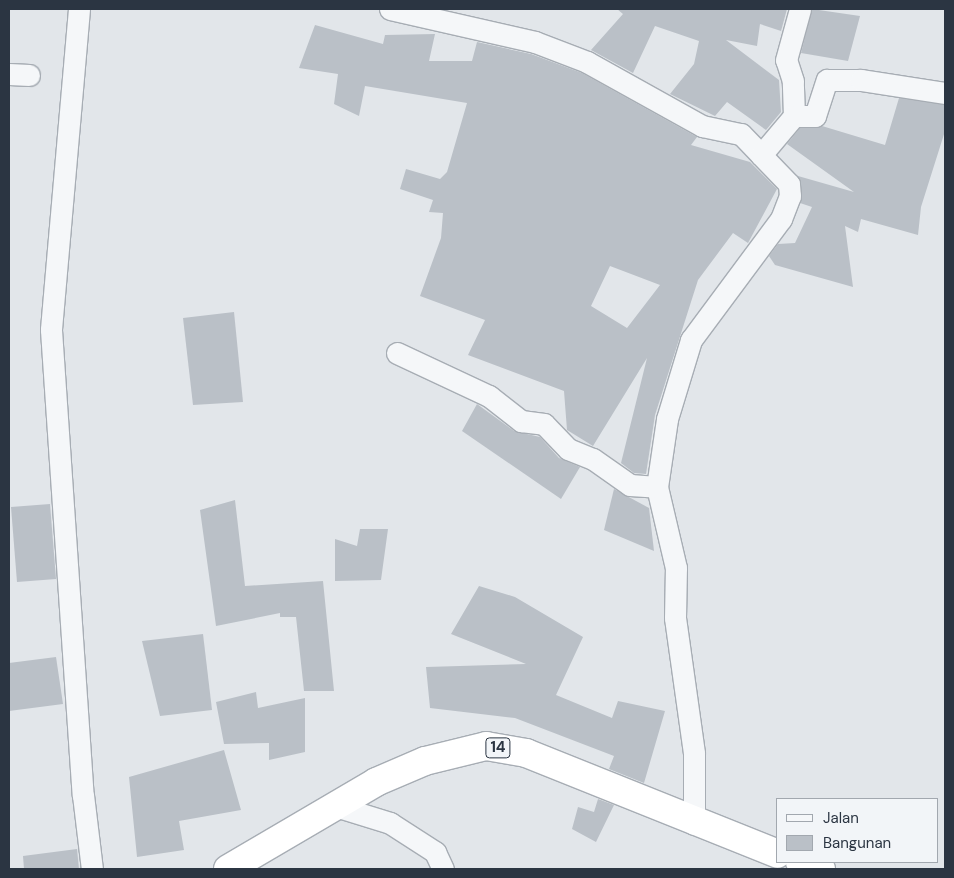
<!DOCTYPE html>
<html>
<head>
<meta charset="utf-8">
<style>
	body { margin:0 }
	#map { position:relative; width:954px; height:878px; overflow:hidden; background:#e2e6ea; font-family:"DM Sans",sans-serif }
	div>[style] { position:absolute }
	.building>* { inset:0; background:#bac0c7 }
	.roads { filter:drop-shadow(1px 0 #a7adb4) drop-shadow(-1px 0 #a7adb4) drop-shadow(0 1px #a7adb4) drop-shadow(0 -1px #a7adb4) }
	.minor>* { height:21px; margin:-10.5px; padding:0 10.5px; transform-origin:10.5px; border-radius:10.5px; background:#f5f7f9 }
	.trunk>* { height:28px; margin:-14px; padding:0 14px; transform-origin:14px; border-radius:14px; background:#fff }
	span { translate:-50% -50%; white-space:nowrap; text-align:center; line-height:1.15; -webkit-text-stroke:4.5px #f2f5f8; paint-order:stroke }
	.shield-label span { padding:1px 4px; background:#f2f5f8; border:1px solid; border-radius:4px; -webkit-text-stroke-width:0 }
	.shield-label { font-size:15px; color:#2b3542; font-weight:700 }
	.frame { position:absolute; inset:0; border:10px solid #2b3542; pointer-events:none }
	.legend { position:absolute; left:776px; top:798px; width:162px; height:65px; box-sizing:border-box; background:#f2f5f8; border:1px solid #a2a8af; margin:0; padding:6px 9px; list-style:none; font-size:15px; color:#2b3542 }
	.legend li { display:flex; align-items:center; gap:10px; height:25px }
	.legend b { width:25px; border:1px solid #a2a8af }
</style>
</head>
<body>
<div id="map">
	<div class="building">
		<i style="clip-path:polygon(617px 9px,787px 9px,781px 31px,760px 24px,757px 46px,726px 40px,779px 80px,781px 112px,766px 130px,727px 102px,715px 116px,670px 94px,694px 64px,699px 41px,655px 26px,633px 73px,591px 50px,623px 14px)"></i>
		<i style="clip-path:polygon(812px 9px,860px 16px,848px 61px,801px 53px)"></i>
		<i style="clip-path:polygon(evenodd,315px 25px,383px 44px,385px 35px,435px 34px,429px 61px,472px 61px,477px 42px,531px 54px,582px 73px,697px 137px,691px 145px,750px 162px,777px 189px,748px 243px,733px 233px,698px 280px,655px 415px,646px 474px,634px 473px,621px 463px,647px 358px,593px 446px,567px 430px,564px 391px,468px 355px,485px 320px,420px 296px,441px 238px,443px 213px,429px 212px,433px 200px,400px 189px,406px 169px,440px 179px,447px 172px,467px 103px,365px 86px,359px 116px,334px 104px,338px 74px,299px 68px,315px 25px,610px 266px,660px 285px,627px 328px,591px 306px,610px 266px)"></i>
		<i style="clip-path:polygon(899px 98px,945px 105px,945px 131px,921px 207px,918px 235px,861px 219px,858px 232px,845px 226px,853px 287px,775px 265px,769px 256px,778px 244px,795px 243px,812px 207px,800px 203px,798px 176px,854px 192px,787px 144px,800px 128px,822px 126px,885px 145px)"></i>
		<i style="clip-path:polygon(234px 312px,243px 402px,193px 405px,183px 318px)"></i>
		<i style="clip-path:polygon(477px 404px,514px 431px,540px 437px,559px 458px,580px 467px,561px 499px,462px 431px)"></i>
		<i style="clip-path:polygon(614px 489px,649px 508px,654px 551px,604px 530px)"></i>
		<i style="clip-path:polygon(235px 500px,245px 586px,323px 581px,334px 691px,304px 691px,296px 617px,280px 617px,280px 613px,216px 626px,200px 510px)"></i>
		<i style="clip-path:polygon(50px 504px,56px 579px,17px 582px,11px 507px)"></i>
		<i style="clip-path:polygon(360px 529px,388px 529px,381px 580px,335px 581px,335px 539px,357px 546px)"></i>
		<i style="clip-path:polygon(479px 586px,515px 597px,583px 637px,556px 695px,612px 718px,618px 701px,665px 711px,644px 783px,609px 769px,614px 756px,515px 718px,430px 708px,426px 667px,526px 664px,451px 634px)"></i>
		<i style="clip-path:polygon(203px 634px,212px 710px,160px 716px,142px 641px)"></i>
		<i style="clip-path:polygon(56px 657px,63px 704px,9px 711px,9px 663px)"></i>
		<i style="clip-path:polygon(256px 692px,258px 708px,305px 698px,305px 752px,269px 760px,269px 743px,224px 744px,216px 702px)"></i>
		<i style="clip-path:polygon(224px 750px,241px 810px,179px 821px,184px 850px,137px 857px,129px 777px)"></i>
		<i style="clip-path:polygon(598px 799px,614px 805px,596px 842px,572px 829px,578px 807px,594px 812px)"></i>
		<i style="clip-path:polygon(77px 849px,79px 869px,24px 869px,23px 856px)"></i>
	</div>
	<div class="roads">
		<div class="minor">
			<i style="left:79px;top:9px;width:322px;rotate:95deg"></i>
			<i style="left:51px;top:330px;width:466px;rotate:86.1deg"></i>
			<i style="left:83px;top:795px;width:75px;rotate:83.1deg"></i>
			<i style="left:390px;top:9px;width:149px;rotate:12.8deg"></i>
			<i style="left:535px;top:42px;width:56px;rotate:21deg"></i>
			<i style="left:587px;top:62px;width:132px;rotate:29.1deg"></i>
			<i style="left:702px;top:126px;width:40px;rotate:12deg"></i>
			<i style="left:741px;top:134px;width:29px;rotate:46deg"></i>
			<i style="left:9px;top:74px;width:20px;rotate:3deg"></i>
			<i style="left:794px;top:116px;width:35px;rotate:-92deg"></i>
			<i style="left:793px;top:81px;width:22px;rotate:-108deg"></i>
			<i style="left:786px;top:60px;width:53px;rotate:-74.6deg"></i>
			<i style="left:397px;top:353px;width:102px;rotate:25.1deg"></i>
			<i style="left:489px;top:396px;width:41px;rotate:38deg"></i>
			<i style="left:521px;top:421px;width:23px;rotate:7deg"></i>
			<i style="left:544px;top:424px;width:35px;rotate:46deg"></i>
			<i style="left:568px;top:449px;width:27px;rotate:22deg"></i>
			<i style="left:593px;top:459px;width:45px;rotate:35.1deg"></i>
			<i style="left:630px;top:485px;width:27px;rotate:4deg"></i>
			<i style="left:332px;top:805px;width:61px;rotate:17.2deg"></i>
			<i style="left:390px;top:823px;width:54px;rotate:32.8deg"></i>
			<i style="left:435px;top:852px;width:19px;rotate:65deg"></i>
			<i style="left:694px;top:824px;width:71px;rotate:-90deg"></i>
			<i style="left:694px;top:753px;width:136px;rotate:-98deg"></i>
			<i style="left:675px;top:618px;width:50px;rotate:-88.9deg"></i>
			<i style="left:676px;top:568px;width:83px;rotate:-103.2deg"></i>
			<i style="left:657px;top:487px;width:69px;rotate:-81.6deg"></i>
			<i style="left:667px;top:419px;width:83px;rotate:-73.1deg"></i>
			<i style="left:691px;top:340px;width:151px;rotate:-53.4deg"></i>
			<i style="left:781px;top:219px;width:25px;rotate:-69deg"></i>
			<i style="left:790px;top:196px;width:12px;rotate:-95deg"></i>
			<i style="left:789px;top:184px;width:40px;rotate:-134deg"></i>
			<i style="left:761px;top:155px;width:51px;rotate:-49.8deg"></i>
			<i style="left:794px;top:116px;width:21px"></i>
			<i style="left:815px;top:116px;width:38px;rotate:-72deg"></i>
			<i style="left:827px;top:80px;width:34px"></i>
			<i style="left:861px;top:80px;width:85px;rotate:8.8deg"></i>
		</div>
		<div class="trunk">
			<i style="left:800px;top:862px;width:22px;rotate:18deg"></i>
			<i style="left:228px;top:869px;width:172px;rotate:-30.4deg"></i>
			<i style="left:376px;top:782px;width:53px;rotate:-23.2deg"></i>
			<i style="left:425px;top:761px;width:63px;rotate:-13.8deg"></i>
			<i style="left:486px;top:746px;width:41px;rotate:9.9deg"></i>
			<i style="left:526px;top:753px;width:271px;rotate:21.8deg"></i>
		</div>
	</div>
	<div class="shield-label">
		<span style="left:498px;top:748px">14</span>
	</div>
	<div class="frame"></div>
	<ul class="legend">
	<li><b style="height:6px;background:#f5f7f9"></b>Jalan</li>
	<li><b style="height:14px;background:#bac0c7"></b>Bangunan</li>
	</ul>
</div>
</body>
</html>
